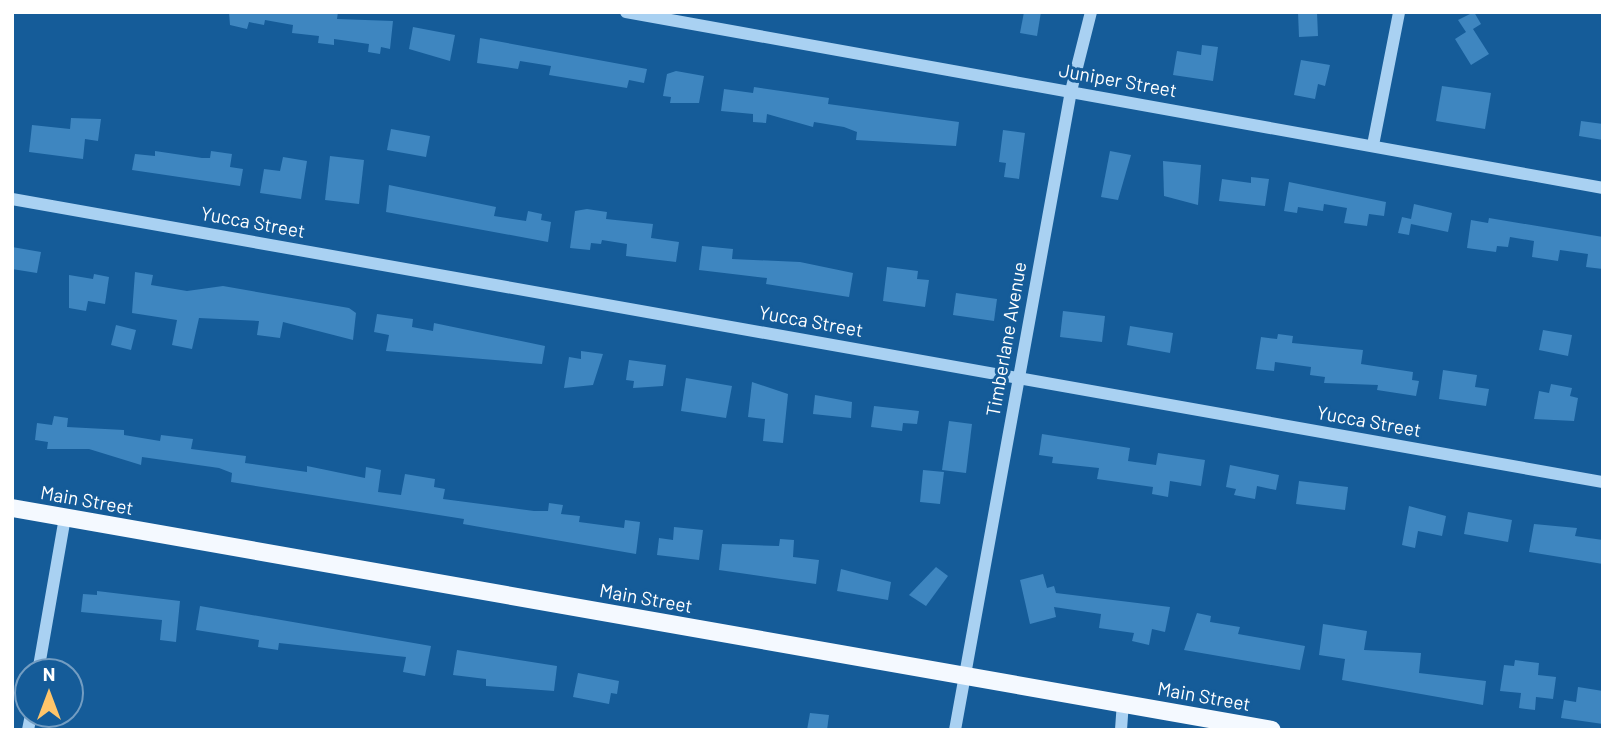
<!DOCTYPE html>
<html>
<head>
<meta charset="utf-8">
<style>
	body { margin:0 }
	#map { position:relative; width:1615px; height:742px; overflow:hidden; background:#155c99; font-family:Barlow,sans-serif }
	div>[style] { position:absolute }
	.building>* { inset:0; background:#3e86c0 }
	.minor>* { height:12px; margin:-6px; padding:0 6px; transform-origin:6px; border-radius:6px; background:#a9d1f2 }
	.major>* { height:18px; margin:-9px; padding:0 9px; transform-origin:9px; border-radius:9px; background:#f4f9ff }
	span { translate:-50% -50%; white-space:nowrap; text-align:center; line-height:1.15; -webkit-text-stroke:6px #155c99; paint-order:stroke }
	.street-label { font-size:19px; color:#fff }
	.frame { position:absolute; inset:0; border:14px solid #fff; pointer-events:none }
	.north { position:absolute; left:14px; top:658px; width:70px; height:70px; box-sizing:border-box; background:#155c99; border:2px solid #739dc2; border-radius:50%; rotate:0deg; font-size:19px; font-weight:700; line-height:28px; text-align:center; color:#fff }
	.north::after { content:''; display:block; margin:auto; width:24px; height:32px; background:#ffc56a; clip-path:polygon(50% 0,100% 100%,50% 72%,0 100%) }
</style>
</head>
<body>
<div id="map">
	<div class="building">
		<i style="clip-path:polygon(229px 12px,338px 12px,337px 19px,393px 21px,390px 49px,381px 47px,380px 54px,368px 52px,369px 44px,334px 39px,334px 45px,318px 43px,319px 36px,292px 33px,293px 25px,265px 20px,264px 25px,249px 22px,247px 29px,230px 25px)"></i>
		<i style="clip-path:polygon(1024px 12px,1041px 12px,1037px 36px,1020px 33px)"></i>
		<i style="clip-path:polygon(1298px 12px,1317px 12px,1318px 36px,1299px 37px)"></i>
		<i style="clip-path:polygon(1474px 12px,1481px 24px,1473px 29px,1489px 54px,1471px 65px,1455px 39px,1466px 32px,1458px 20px)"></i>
		<i style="clip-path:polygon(413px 27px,455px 35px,450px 61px,409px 49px)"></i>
		<i style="clip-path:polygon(480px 38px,647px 69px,644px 83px,629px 80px,627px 88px,549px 75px,551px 66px,520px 61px,518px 69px,477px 63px)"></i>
		<i style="clip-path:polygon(1202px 45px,1218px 47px,1213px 81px,1173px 75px,1177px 51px,1201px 55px)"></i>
		<i style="clip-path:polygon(1301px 60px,1330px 65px,1325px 86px,1318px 84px,1315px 99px,1294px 95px)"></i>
		<i style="clip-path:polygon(676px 71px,704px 76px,699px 103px,670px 103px,671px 97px,663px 96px,667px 74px)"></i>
		<i style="clip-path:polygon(1442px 86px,1491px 93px,1485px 129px,1436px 121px)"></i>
		<i style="clip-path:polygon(754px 87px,829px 98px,828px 104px,959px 122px,956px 146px,856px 140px,857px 132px,844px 127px,814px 122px,813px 127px,767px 114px,766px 123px,753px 122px,753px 114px,721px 111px,724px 89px,753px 93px)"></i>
		<i style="clip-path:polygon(71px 118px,101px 119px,98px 141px,85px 139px,83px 159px,29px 152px,32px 125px,70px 129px)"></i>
		<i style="clip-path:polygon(1581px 121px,1603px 124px,1603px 140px,1579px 136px)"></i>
		<i style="clip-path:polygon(391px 129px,430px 136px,426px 157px,387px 150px)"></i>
		<i style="clip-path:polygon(1003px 130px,1025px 133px,1019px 179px,1004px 177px,1006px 163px,999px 162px)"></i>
		<i style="clip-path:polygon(155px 151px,202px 158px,210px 158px,211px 151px,232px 154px,230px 167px,243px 169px,240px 186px,132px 170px,135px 154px,155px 156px)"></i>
		<i style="clip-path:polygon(1110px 151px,1131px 155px,1118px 200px,1101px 197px)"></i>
		<i style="clip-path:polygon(330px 156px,364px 160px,359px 204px,325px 200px)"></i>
		<i style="clip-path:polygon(283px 157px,307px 161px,301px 199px,260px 193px,264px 169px,280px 171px)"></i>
		<i style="clip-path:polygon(1163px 161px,1201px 165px,1198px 205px,1164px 196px)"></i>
		<i style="clip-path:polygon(1251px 177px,1269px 179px,1265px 206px,1219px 201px,1222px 179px,1251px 183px)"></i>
		<i style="clip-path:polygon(1289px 182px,1386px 202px,1384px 216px,1369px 214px,1367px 226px,1344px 223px,1347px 208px,1324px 204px,1323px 211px,1298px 207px,1297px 213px,1284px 211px)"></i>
		<i style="clip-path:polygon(389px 185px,496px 207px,494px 216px,526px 221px,528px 211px,542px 214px,541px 220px,551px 222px,548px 242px,386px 212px)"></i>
		<i style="clip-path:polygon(1414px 204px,1452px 213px,1448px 232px,1411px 224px,1409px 235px,1398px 233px,1402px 217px,1411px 219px)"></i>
		<i style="clip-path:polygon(587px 209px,607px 212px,606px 219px,653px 224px,651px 238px,679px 242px,676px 262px,626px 256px,627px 244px,602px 240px,601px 244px,591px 243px,590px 250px,570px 248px,575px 211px)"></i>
		<i style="clip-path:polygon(1489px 218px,1603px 237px,1603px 269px,1586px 267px,1588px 254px,1560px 250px,1558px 261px,1532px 257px,1534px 241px,1510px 237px,1508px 247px,1497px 246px,1496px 252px,1467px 248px,1471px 220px,1488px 223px)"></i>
		<i style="clip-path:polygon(702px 246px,733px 249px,732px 259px,800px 262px,853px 273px,849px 297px,766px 284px,767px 278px,699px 270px)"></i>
		<i style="clip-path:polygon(12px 247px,41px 252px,37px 273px,12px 269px)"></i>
		<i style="clip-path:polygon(887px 267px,918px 271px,917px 279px,929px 280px,925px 307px,883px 301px)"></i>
		<i style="clip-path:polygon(135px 272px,153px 275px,151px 285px,187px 291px,223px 286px,349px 308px,356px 313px,353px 340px,283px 322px,280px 338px,257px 335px,259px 321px,199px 318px,192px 349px,172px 345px,177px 320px,132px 313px)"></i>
		<i style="clip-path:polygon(94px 274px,109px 277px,105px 304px,88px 301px,86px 311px,69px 308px,69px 275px,93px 279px)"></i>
		<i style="clip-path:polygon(956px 293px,997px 299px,994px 321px,953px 315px)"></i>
		<i style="clip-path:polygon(1063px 311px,1105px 316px,1102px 342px,1060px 337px)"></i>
		<i style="clip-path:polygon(377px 314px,413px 319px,412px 327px,433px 331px,434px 323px,545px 346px,542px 364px,386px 351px,389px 335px,374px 332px)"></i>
		<i style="clip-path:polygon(116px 325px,136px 330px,131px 350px,111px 345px)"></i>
		<i style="clip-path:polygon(1130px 326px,1173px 333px,1170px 353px,1127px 345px)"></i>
		<i style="clip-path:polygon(1543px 330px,1572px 335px,1568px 356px,1539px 350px)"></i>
		<i style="clip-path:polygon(1278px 334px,1293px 336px,1292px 343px,1363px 350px,1361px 364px,1413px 372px,1412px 380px,1419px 381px,1416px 396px,1377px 390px,1378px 385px,1324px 383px,1325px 377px,1310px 375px,1311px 367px,1275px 362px,1274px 371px,1256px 369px,1261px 337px,1277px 339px)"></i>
		<i style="clip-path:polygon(581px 351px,603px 354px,593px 385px,564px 388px,569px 357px,581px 359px)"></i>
		<i style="clip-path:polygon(629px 360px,666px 365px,663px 386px,633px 388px,634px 381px,626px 380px)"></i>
		<i style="clip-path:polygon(1443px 370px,1477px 375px,1475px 387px,1489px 389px,1486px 406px,1439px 399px)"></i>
		<i style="clip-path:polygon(686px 378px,732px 386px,726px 418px,681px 411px)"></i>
		<i style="clip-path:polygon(752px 382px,788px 394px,783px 443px,763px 441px,765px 419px,748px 417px)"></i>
		<i style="clip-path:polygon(1551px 384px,1572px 388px,1570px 396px,1578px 398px,1574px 421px,1534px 419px,1539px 391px,1549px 393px)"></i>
		<i style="clip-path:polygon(815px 395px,852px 402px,851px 418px,813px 414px)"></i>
		<i style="clip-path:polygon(874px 406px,919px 411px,917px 424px,903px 423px,902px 431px,871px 427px)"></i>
		<i style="clip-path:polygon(54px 416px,68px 418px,67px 427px,124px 430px,124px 435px,160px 441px,161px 435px,193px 439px,191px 449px,246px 456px,245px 463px,307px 472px,307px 466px,365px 478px,366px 467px,381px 470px,378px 492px,401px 495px,405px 474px,435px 479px,434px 487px,445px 489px,443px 499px,534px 511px,548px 511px,549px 503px,563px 505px,561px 514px,580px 516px,579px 522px,624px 528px,625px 520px,640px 522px,636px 554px,463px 524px,464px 519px,231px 482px,232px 473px,219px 468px,142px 457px,141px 465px,89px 449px,47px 449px,48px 442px,35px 440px,37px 423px,52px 425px)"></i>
		<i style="clip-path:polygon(949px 421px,972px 424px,966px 473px,942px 470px)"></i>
		<i style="clip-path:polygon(1042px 434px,1130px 448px,1128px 461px,1156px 465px,1158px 453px,1205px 460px,1201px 486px,1170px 481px,1168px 497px,1152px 494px,1153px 487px,1097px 479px,1099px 468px,1052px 463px,1053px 457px,1039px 455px)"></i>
		<i style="clip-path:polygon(1230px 465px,1279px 475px,1276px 490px,1257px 486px,1255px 499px,1234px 495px,1236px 489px,1226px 487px)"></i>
		<i style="clip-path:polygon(923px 470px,944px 472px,940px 504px,920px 502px)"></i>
		<i style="clip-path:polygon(1299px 481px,1348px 487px,1345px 510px,1296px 504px)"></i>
		<i style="clip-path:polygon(1409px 506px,1446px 516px,1442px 536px,1418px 531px,1415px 548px,1402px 545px)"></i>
		<i style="clip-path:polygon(1468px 512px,1512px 520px,1508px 542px,1464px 534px)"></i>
		<i style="clip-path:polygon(1534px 524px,1577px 528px,1575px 536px,1603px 540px,1603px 564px,1529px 552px)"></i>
		<i style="clip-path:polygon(674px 527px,703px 530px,699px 560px,657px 555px,659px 538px,673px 540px)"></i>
		<i style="clip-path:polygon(780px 539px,794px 540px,793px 557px,819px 560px,816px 584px,719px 570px,722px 544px,779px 546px)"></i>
		<i style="clip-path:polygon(936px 567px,948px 576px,926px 606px,909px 595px)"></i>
		<i style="clip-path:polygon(841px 569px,891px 582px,888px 600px,837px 591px)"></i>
		<i style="clip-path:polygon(1043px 574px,1047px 588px,1054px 586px,1056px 593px,1170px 607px,1165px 632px,1152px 629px,1149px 645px,1132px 641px,1134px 633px,1099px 628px,1101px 614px,1054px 607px,1056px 617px,1030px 624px,1020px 580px)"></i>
		<i style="clip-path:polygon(97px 591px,180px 601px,176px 642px,160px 640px,162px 620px,81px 612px,83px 594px,97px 595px)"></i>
		<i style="clip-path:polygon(200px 606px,431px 646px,425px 676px,403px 672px,406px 657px,279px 643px,278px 650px,258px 647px,259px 640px,196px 630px)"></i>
		<i style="clip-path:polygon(1197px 613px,1211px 616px,1210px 622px,1240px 627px,1238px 634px,1305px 646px,1300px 670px,1184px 650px)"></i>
		<i style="clip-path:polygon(1323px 624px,1367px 631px,1364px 650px,1421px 653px,1419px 673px,1486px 681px,1483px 705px,1342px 680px,1345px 659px,1319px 655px)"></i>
		<i style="clip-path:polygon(457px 650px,557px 666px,554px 691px,486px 686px,486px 679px,453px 675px)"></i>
		<i style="clip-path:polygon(1515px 660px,1539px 663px,1538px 675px,1556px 677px,1553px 699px,1536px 697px,1535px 710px,1519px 708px,1521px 693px,1500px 691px,1504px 665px,1514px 666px)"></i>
		<i style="clip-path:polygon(578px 673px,619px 681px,617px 694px,611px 693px,609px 704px,573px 697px)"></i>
		<i style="clip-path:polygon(1578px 687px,1603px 691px,1603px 724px,1561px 718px,1564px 700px,1576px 702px)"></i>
		<i style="clip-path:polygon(810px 713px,829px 715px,827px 730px,807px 730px)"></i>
	</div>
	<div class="minor">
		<i style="left:626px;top:12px;width:993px;rotate:10.21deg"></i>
		<i style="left:1373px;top:145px;width:136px;rotate:-78.9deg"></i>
		<i style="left:12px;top:199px;width:1616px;rotate:10.09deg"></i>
		<i style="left:38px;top:672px;width:156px;rotate:-80.1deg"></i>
		<i style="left:28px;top:730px;width:16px;rotate:-79deg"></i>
		<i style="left:955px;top:730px;width:649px;rotate:-79.71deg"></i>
		<i style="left:1071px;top:91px;width:81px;rotate:-75.8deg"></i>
		<i style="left:1121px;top:730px;width:27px;rotate:-86deg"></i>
	</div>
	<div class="major">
		<i style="left:12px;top:508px;width:1279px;rotate:9.99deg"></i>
	</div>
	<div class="street-label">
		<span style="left:1118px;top:80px;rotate:10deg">Juniper Street</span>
		<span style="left:253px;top:222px;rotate:10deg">Yucca Street</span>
		<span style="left:811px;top:321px;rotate:10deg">Yucca Street</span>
		<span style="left:1006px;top:339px;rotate:-80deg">Timberlane Avenue</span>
		<span style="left:1369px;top:421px;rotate:10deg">Yucca Street</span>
		<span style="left:87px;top:500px;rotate:10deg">Main Street</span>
		<span style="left:646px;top:598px;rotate:10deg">Main Street</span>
		<span style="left:1204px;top:696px;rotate:10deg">Main Street</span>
	</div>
	<div class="frame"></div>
	<div class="north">N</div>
</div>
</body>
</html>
